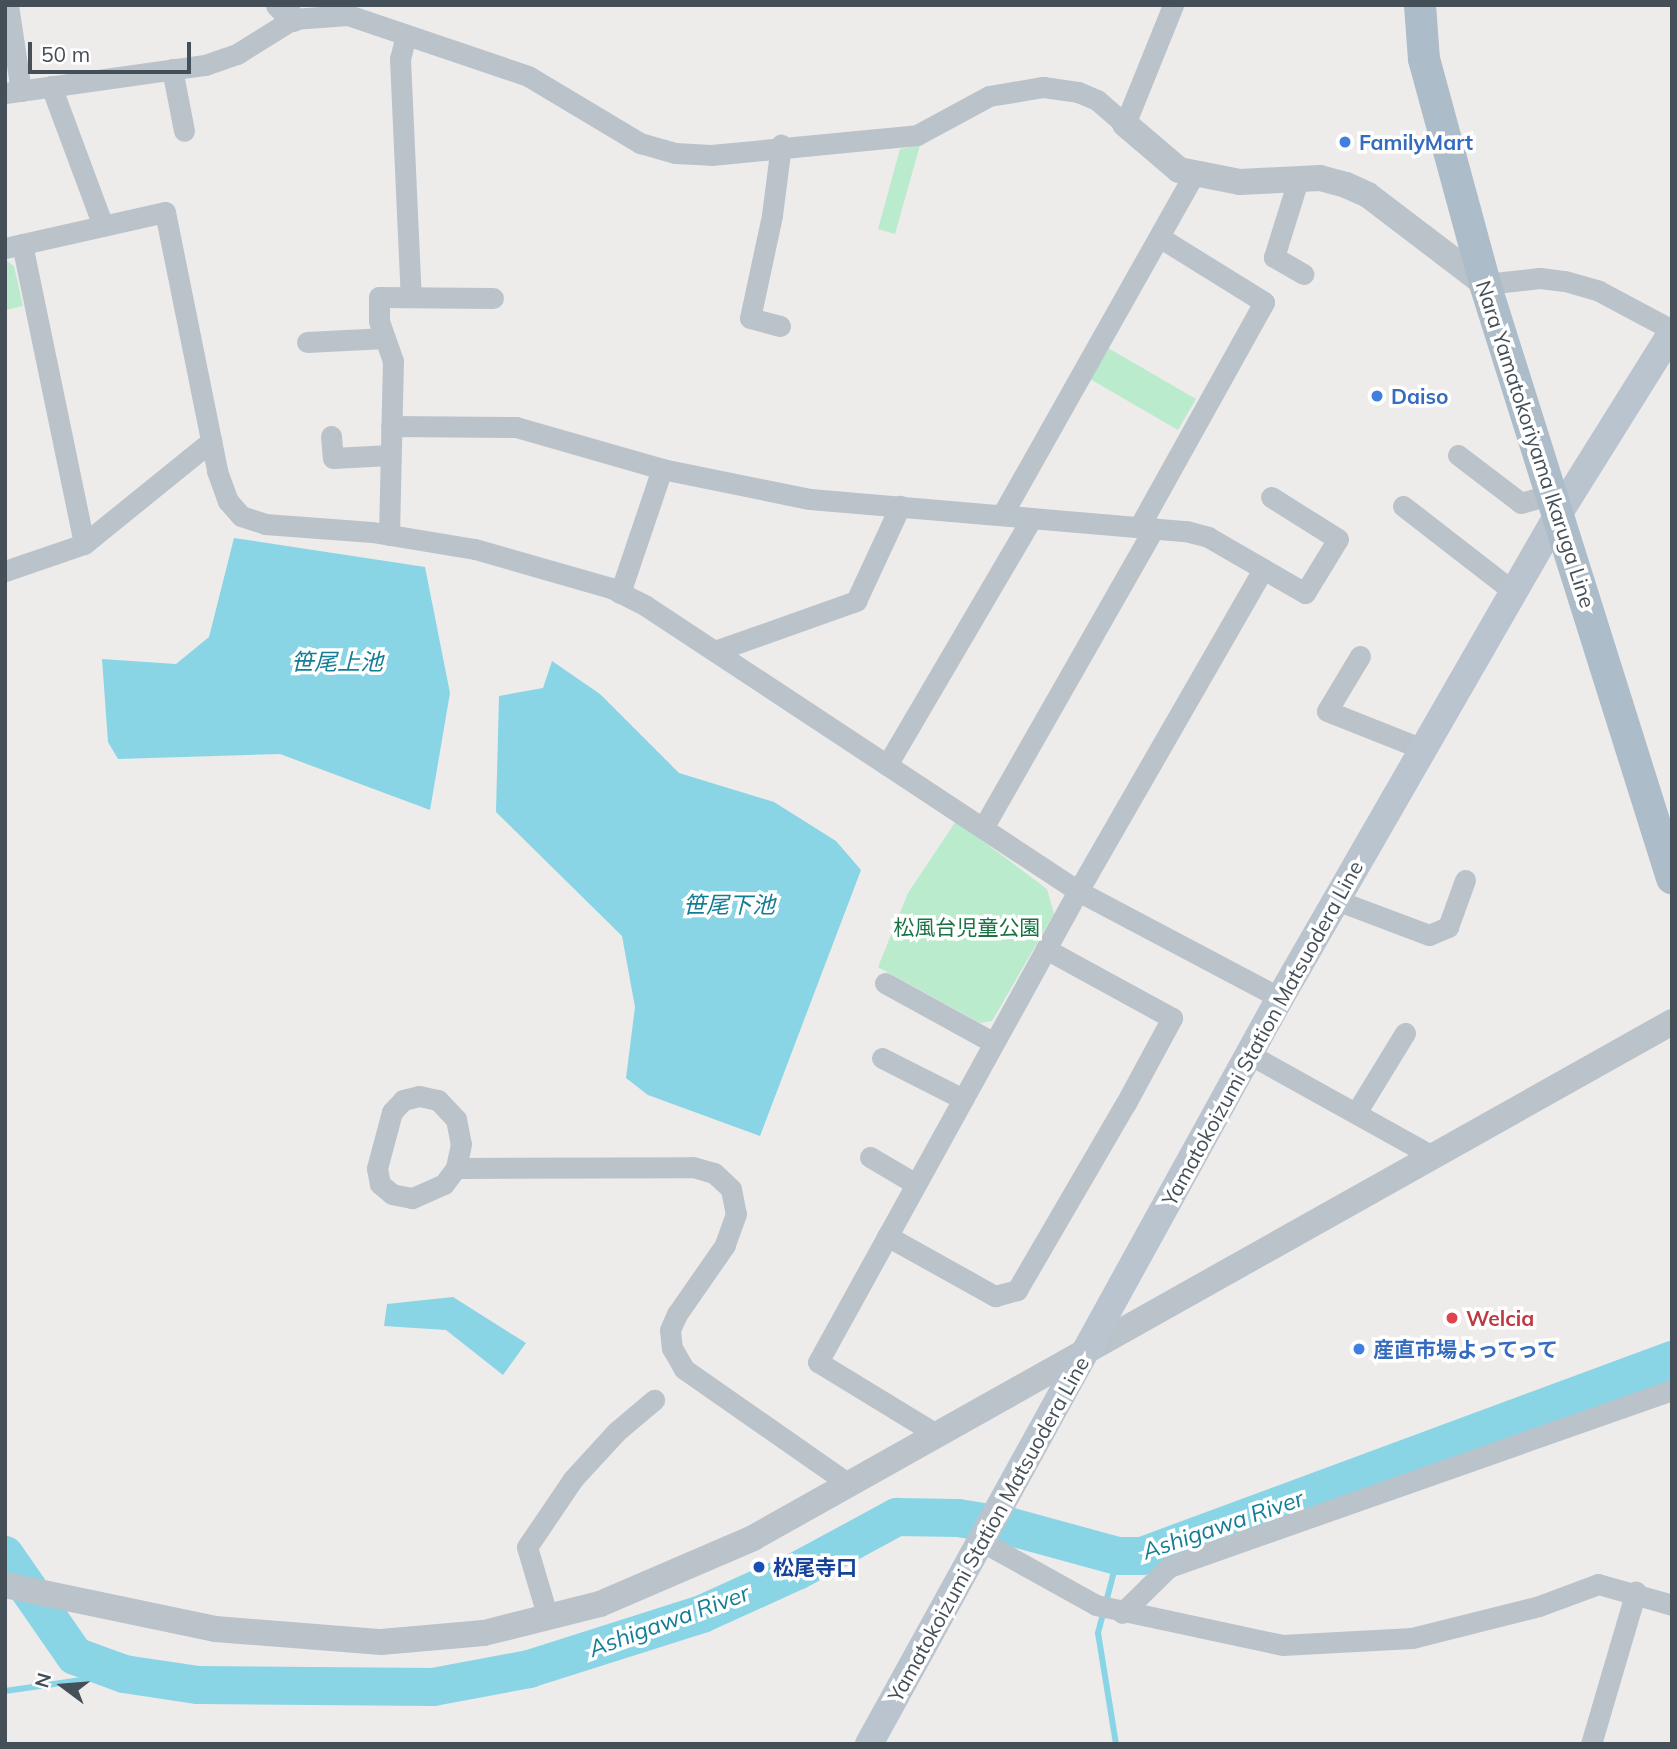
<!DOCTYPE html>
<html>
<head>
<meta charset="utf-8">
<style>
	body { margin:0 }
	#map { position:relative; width:1677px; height:1749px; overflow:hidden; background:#eeebeb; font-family:Mulish,"Noto Sans JP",sans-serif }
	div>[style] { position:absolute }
	.green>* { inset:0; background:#baebcc }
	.water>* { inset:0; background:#89d5e6 }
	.stream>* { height:6px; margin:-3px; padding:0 3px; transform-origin:3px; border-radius:3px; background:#89d5e6 }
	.river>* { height:38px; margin:-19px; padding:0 19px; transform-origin:19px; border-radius:19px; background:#89d5e6 }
	.minor>* { height:21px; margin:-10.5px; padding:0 10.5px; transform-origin:10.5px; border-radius:10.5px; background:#bac3ca }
	.tertiary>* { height:26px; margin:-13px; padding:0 13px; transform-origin:13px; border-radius:13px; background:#bac3ca }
	.secondary>* { height:28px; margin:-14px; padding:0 14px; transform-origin:14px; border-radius:14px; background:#b9c4cf }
	.primary>* { height:32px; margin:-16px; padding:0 16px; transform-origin:16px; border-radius:16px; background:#acbcc9 }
	.dots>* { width:19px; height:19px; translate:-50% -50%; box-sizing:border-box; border:4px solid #fff; border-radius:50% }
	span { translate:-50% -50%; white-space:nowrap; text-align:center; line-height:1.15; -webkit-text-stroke:7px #fff; paint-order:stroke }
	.shop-label { font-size:21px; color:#366cbe; font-weight:700 }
	.left { translate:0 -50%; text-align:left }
	.street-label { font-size:21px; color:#454f57 }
	.park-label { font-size:21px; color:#1b7344 }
	.health-label { font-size:21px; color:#be3a42; font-weight:700 }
	.transit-label { font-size:21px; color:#164399; font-weight:700 }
	.water-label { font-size:23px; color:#137d95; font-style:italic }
	.frame { position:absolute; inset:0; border:7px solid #454f57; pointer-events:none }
	.north { position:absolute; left:28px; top:1651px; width:70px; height:70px; -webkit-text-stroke:5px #fff; paint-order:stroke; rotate:286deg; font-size:19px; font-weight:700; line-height:28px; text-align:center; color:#454f57 }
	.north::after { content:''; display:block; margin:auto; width:24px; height:32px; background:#454f57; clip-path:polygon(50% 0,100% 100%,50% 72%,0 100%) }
	.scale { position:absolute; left:28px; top:42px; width:163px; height:32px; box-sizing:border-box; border:4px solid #454f57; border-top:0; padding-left:9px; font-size:21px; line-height:24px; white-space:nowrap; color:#454f57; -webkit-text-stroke:5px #fff; paint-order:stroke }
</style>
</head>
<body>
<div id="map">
	<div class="green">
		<i style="clip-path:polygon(920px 145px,895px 234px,878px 229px,900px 149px)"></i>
		<i style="clip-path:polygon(5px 260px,14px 266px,23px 306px,5px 310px)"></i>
		<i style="clip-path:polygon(1108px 348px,1196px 399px,1178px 430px,1090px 379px)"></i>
		<i style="clip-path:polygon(956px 821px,1047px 889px,1054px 914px,992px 1021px,980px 1023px,878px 967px,908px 893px)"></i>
	</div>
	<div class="water">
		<i style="clip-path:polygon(234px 538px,425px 567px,450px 693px,430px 810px,280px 754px,118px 759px,108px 742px,102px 659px,176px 664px,209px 637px)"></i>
		<i style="clip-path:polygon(552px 661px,600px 694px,679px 773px,774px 802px,836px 841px,861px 870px,760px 1136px,648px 1095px,626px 1078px,635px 1007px,622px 936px,496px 812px,499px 696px,543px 688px)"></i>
		<i style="clip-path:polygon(453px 1297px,526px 1343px,503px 1375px,446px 1330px,384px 1326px,387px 1304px)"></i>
	</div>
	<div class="stream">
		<i style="left:5px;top:1691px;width:120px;rotate:-8.1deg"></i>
		<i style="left:1116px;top:1744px;width:112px;rotate:-99.2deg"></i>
		<i style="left:1098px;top:1633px;width:80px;rotate:-75.4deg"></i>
	</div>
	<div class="river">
		<i style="left:5px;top:1555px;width:123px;rotate:55.3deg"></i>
		<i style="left:75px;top:1656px;width:52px;rotate:20.2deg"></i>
		<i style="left:124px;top:1674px;width:75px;rotate:8.5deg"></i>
		<i style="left:198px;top:1685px;width:235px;rotate:0.5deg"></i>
		<i style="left:433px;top:1687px;width:98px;rotate:-10.6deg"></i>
		<i style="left:529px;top:1669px;width:182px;rotate:-17.6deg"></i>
		<i style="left:702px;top:1614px;width:104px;rotate:-24.4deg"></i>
		<i style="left:797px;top:1571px;width:114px;rotate:-28.4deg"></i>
		<i style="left:897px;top:1517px;width:61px;rotate:0.9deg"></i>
		<i style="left:958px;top:1518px;width:51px;rotate:9.1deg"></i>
		<i style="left:1008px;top:1526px;width:114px;rotate:15.3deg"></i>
		<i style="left:1118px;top:1556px;width:24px"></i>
		<i style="left:1142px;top:1556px;width:565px;rotate:-20.29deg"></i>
	</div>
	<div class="minor">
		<i style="left:8px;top:5px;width:87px;rotate:81.4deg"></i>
		<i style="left:406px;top:35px;width:25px;rotate:104deg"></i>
		<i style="left:400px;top:59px;width:238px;rotate:87.4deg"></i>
		<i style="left:172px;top:69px;width:63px;rotate:79deg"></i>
		<i style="left:51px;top:86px;width:149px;rotate:69.6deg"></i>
		<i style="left:5px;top:93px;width:202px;rotate:-8deg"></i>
		<i style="left:205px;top:65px;width:34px;rotate:-19deg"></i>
		<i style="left:237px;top:54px;width:66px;rotate:-32deg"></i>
		<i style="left:293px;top:19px;width:55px;rotate:-4.2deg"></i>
		<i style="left:348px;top:15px;width:190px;rotate:18.7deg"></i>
		<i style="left:528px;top:76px;width:131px;rotate:30.9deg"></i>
		<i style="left:640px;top:143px;width:36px;rotate:16deg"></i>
		<i style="left:675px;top:153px;width:36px;rotate:3deg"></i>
		<i style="left:711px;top:155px;width:207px;rotate:-5.5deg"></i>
		<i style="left:917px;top:135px;width:82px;rotate:-28.4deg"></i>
		<i style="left:989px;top:96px;width:55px;rotate:-9.5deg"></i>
		<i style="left:1043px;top:87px;width:35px;rotate:8deg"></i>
		<i style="left:1078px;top:92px;width:21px;rotate:23deg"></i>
		<i style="left:1097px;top:100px;width:37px;rotate:41deg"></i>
		<i style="left:1125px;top:124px;width:128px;rotate:-68deg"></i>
		<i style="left:1298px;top:180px;width:81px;rotate:107.3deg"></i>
		<i style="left:1274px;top:257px;width:34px;rotate:30deg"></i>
		<i style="left:22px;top:244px;width:306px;rotate:78.3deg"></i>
		<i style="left:5px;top:248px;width:164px;rotate:-12.7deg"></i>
		<i style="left:165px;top:212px;width:264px;rotate:78.6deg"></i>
		<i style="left:217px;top:471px;width:32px;rotate:70deg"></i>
		<i style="left:228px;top:501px;width:20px;rotate:49deg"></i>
		<i style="left:241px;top:516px;width:25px;rotate:18deg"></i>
		<i style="left:265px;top:524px;width:107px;rotate:4.3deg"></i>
		<i style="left:372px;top:532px;width:104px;rotate:9.4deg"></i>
		<i style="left:475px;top:549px;width:141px;rotate:16deg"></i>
		<i style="left:611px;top:588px;width:39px;rotate:27deg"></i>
		<i style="left:646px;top:606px;width:518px;rotate:33.41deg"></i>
		<i style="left:1078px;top:891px;width:229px;rotate:27.9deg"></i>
		<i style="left:1485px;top:284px;width:55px;rotate:-6.2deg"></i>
		<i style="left:1540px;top:278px;width:25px;rotate:7deg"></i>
		<i style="left:1565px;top:281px;width:35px;rotate:16deg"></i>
		<i style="left:1599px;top:291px;width:83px;rotate:28.1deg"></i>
		<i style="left:780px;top:326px;width:31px;rotate:-165deg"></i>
		<i style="left:750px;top:318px;width:105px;rotate:-77.9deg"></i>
		<i style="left:772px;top:215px;width:71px;rotate:-82.7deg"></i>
		<i style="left:307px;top:342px;width:78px;rotate:-2.9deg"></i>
		<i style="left:391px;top:426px;width:125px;rotate:0.5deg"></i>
		<i style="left:516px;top:427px;width:152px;rotate:16deg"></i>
		<i style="left:662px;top:469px;width:151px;rotate:11.5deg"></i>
		<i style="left:810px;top:499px;width:377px;rotate:4.9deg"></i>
		<i style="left:1186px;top:531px;width:23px;rotate:15deg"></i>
		<i style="left:1208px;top:537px;width:112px;rotate:30deg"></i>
		<i style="left:1305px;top:593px;width:63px;rotate:-58.6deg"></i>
		<i style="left:1338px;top:539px;width:79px;rotate:-147.9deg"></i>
		<i style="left:331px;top:436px;width:22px;rotate:85deg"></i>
		<i style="left:333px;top:458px;width:57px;rotate:-3deg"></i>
		<i style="left:1458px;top:455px;width:79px;rotate:37.3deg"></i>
		<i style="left:1521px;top:503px;width:33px;rotate:-16deg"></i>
		<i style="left:1403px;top:506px;width:140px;rotate:37.8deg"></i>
		<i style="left:1002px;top:515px;width:391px;rotate:-60.6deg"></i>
		<i style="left:1139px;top:527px;width:257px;rotate:-60.9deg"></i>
		<i style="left:1264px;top:302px;width:123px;rotate:-148.2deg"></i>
		<i style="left:389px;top:535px;width:174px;rotate:-88.7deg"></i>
		<i style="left:393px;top:361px;width:42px;rotate:-109.3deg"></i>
		<i style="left:379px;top:321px;width:24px;rotate:-90deg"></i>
		<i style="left:379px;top:297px;width:114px;rotate:0.5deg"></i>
		<i style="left:5px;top:571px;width:83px;rotate:-18.9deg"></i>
		<i style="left:84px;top:544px;width:164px;rotate:-39deg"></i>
		<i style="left:620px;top:593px;width:131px;rotate:-71.3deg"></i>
		<i style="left:715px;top:651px;width:150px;rotate:-19.5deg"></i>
		<i style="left:856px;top:601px;width:105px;rotate:-65.1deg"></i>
		<i style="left:1360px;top:656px;width:64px;rotate:121deg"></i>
		<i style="left:1327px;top:711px;width:103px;rotate:21.6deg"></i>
		<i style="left:887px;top:765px;width:286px;rotate:-59.6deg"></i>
		<i style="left:983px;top:828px;width:345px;rotate:-60.3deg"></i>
		<i style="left:1336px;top:900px;width:99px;rotate:20.6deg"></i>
		<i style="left:1429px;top:935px;width:21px;rotate:-23deg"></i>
		<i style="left:1448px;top:927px;width:50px;rotate:-70.1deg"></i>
		<i style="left:885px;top:983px;width:124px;rotate:28.8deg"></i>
		<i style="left:1249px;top:1054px;width:210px;rotate:29.1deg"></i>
		<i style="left:882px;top:1058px;width:91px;rotate:26.8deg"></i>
		<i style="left:419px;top:1096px;width:19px;rotate:12deg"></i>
		<i style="left:438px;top:1100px;width:26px;rotate:47deg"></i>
		<i style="left:456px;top:1119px;width:25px;rotate:79deg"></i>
		<i style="left:461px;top:1144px;width:25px;rotate:102deg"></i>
		<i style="left:456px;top:1168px;width:20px;rotate:127deg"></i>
		<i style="left:444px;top:1184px;width:35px;rotate:156deg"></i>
		<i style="left:412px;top:1198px;width:20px;rotate:-169deg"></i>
		<i style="left:392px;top:1194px;width:16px;rotate:-140deg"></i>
		<i style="left:380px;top:1184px;width:16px;rotate:-101deg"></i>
		<i style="left:377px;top:1168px;width:58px;rotate:-75deg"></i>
		<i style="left:392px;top:1112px;width:16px;rotate:-47deg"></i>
		<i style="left:403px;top:1100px;width:16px;rotate:-14deg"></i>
		<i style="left:1356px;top:1113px;width:94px;rotate:-58.5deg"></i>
		<i style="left:870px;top:1157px;width:53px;rotate:30.4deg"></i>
		<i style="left:456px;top:1168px;width:237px;rotate:-0.2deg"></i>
		<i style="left:693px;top:1167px;width:22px;rotate:16deg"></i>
		<i style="left:714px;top:1173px;width:23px;rotate:43deg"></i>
		<i style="left:731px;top:1189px;width:25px;rotate:79deg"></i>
		<i style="left:736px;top:1214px;width:33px;rotate:110deg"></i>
		<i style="left:725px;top:1245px;width:84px;rotate:124.8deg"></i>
		<i style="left:677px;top:1314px;width:17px;rotate:114deg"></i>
		<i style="left:670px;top:1330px;width:18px;rotate:84deg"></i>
		<i style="left:672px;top:1348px;width:24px;rotate:60deg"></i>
		<i style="left:684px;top:1369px;width:201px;rotate:34.9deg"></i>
		<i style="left:887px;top:1236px;width:124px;rotate:29.1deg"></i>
		<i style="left:995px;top:1296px;width:23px;rotate:-15deg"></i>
		<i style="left:1017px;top:1290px;width:216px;rotate:-59.8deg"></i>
		<i style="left:1126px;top:1103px;width:97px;rotate:-61.6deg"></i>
		<i style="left:1172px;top:1018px;width:144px;rotate:-151.3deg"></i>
		<i style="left:936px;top:1434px;width:138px;rotate:-148.6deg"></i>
		<i style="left:818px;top:1362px;width:538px;rotate:-61.1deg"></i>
		<i style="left:1078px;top:891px;width:371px;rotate:-60.1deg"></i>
		<i style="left:981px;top:1541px;width:132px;rotate:29.1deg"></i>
		<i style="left:1096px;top:1605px;width:190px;rotate:12.1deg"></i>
		<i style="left:1282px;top:1645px;width:130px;rotate:-3.1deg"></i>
		<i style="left:1412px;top:1638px;width:131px;rotate:-14.1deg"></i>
		<i style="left:1539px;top:1606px;width:63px;rotate:-20.4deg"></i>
		<i style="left:1598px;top:1584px;width:77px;rotate:15.8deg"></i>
		<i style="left:1122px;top:1613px;width:66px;rotate:-44.4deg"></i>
		<i style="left:1169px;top:1567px;width:533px;rotate:-19.39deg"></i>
		<i style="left:548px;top:1618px;width:74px;rotate:-106.5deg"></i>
		<i style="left:527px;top:1547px;width:82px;rotate:-55.9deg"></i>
		<i style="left:573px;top:1479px;width:64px;rotate:-47.5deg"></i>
		<i style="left:616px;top:1432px;width:50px;rotate:-40.1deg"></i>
		<i style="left:1591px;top:1744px;width:159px;rotate:-73.6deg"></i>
	</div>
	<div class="tertiary">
		<i style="left:279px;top:5px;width:20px;rotate:45deg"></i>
		<i style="left:1125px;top:124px;width:71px;rotate:40.4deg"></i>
		<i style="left:1179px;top:170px;width:62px;rotate:11.1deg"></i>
		<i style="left:1240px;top:182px;width:80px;rotate:-2.9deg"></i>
		<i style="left:1320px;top:178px;width:27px;rotate:15deg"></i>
		<i style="left:1346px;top:185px;width:24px;rotate:24deg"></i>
		<i style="left:1368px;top:195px;width:147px;rotate:37.3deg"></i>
		<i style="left:5px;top:1585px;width:215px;rotate:11.8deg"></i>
		<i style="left:215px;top:1629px;width:167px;rotate:4.5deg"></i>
		<i style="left:381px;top:1642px;width:103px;rotate:-5deg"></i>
		<i style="left:484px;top:1633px;width:120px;rotate:-14deg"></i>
		<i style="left:600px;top:1604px;width:167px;rotate:-23.3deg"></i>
		<i style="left:753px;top:1538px;width:1054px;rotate:-29.31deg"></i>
	</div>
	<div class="secondary">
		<i style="left:869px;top:1744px;width:852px;rotate:-61.15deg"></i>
		<i style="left:1280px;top:998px;width:560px;rotate:-60.09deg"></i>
		<i style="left:1559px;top:513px;width:213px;rotate:-58deg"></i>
	</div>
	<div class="primary">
		<i style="left:1420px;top:5px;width:54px;rotate:85.8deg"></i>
		<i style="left:1424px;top:59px;width:233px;rotate:74.8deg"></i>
		<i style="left:1485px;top:284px;width:623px;rotate:72.53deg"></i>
	</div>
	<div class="dots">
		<i style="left:1345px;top:142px;background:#3f7fe0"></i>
		<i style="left:1377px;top:396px;background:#3f7fe0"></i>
		<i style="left:1452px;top:1318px;background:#e0444e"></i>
		<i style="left:1359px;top:1349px;background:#3f7fe0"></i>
		<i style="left:759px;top:1567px;background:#1a4fb4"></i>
	</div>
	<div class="shop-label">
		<span class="left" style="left:1359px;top:142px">FamilyMart</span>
		<span class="left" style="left:1391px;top:396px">Daiso</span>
		<span class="left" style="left:1373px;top:1349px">産直市場よってって</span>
	</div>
	<div class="street-label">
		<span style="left:1536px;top:444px;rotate:72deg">Nara Yamatokoriyama Ikaruga Line</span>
		<span style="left:1262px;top:1033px;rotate:-61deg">Yamatokoizumi Station Matsuodera Line</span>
		<span style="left:988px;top:1529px;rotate:-61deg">Yamatokoizumi Station Matsuodera Line</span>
	</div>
	<div class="park-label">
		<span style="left:967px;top:927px">松風台児童公園</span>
	</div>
	<div class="health-label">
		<span class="left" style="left:1466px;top:1318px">Welcia</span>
	</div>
	<div class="transit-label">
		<span class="left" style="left:773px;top:1567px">松尾寺口</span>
	</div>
	<div class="water-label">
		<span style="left:337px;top:662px">笹尾上池</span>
		<span style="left:729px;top:905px">笹尾下池</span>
		<span style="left:1223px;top:1525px;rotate:-19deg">Ashigawa River</span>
		<span style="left:669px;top:1621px;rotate:-20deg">Ashigawa River</span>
	</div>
	<div class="frame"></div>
	<div class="north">N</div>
	<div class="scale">50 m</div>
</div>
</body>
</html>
